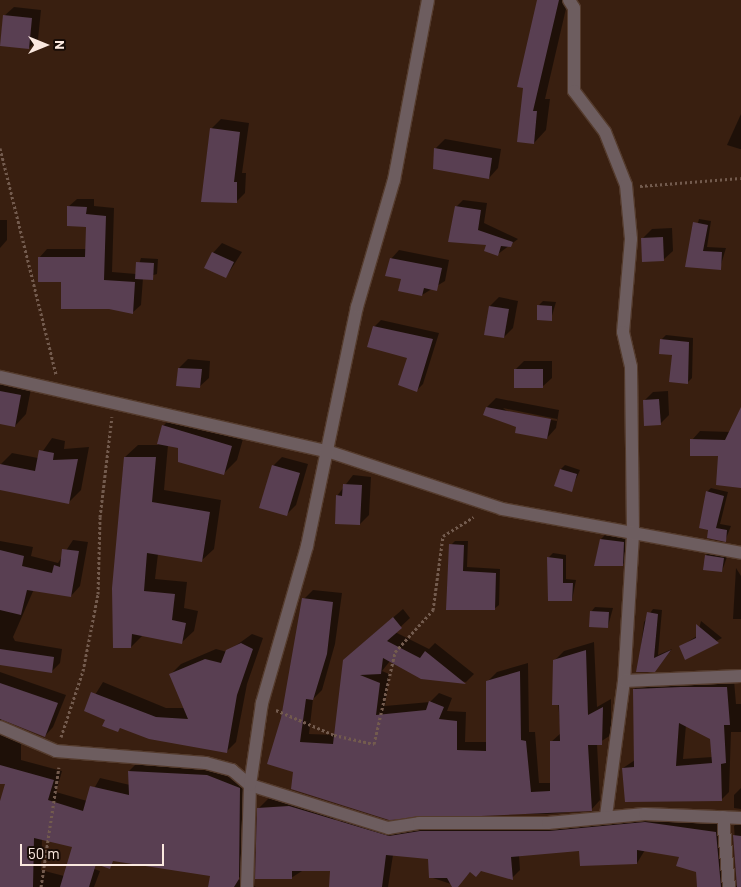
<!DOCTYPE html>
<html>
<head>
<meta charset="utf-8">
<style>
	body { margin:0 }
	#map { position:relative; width:741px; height:887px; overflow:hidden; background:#391f10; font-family:Barlow,sans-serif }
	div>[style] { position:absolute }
	.shadow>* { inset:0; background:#0007 }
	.building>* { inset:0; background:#593f52 }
	.path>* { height:3px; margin-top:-1.5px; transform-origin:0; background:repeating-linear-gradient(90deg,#735b4e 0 2.5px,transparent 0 5px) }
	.roads { filter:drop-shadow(1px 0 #543b2d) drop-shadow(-1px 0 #543b2d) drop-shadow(0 1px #543b2d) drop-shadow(0 -1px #543b2d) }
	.minor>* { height:12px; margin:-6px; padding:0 6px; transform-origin:6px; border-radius:6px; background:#6d5d5f }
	span { translate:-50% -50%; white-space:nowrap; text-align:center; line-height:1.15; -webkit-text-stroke:4px #180c06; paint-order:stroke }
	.north { position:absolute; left:20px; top:20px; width:50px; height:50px; -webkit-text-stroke:4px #180c06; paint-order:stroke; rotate:90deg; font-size:14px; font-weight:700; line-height:20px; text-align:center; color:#fae8df }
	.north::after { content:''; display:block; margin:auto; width:18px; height:22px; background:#fae8df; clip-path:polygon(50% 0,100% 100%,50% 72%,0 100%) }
	.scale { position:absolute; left:20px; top:844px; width:144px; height:22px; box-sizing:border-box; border:2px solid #fae8df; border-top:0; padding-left:6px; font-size:15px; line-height:18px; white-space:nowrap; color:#fae8df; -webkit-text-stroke:4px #180c06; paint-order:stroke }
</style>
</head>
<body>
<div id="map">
	<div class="shadow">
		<i style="clip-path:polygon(539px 0,568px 0,545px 99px,550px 99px,546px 130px,534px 143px,519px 141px)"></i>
		<i style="clip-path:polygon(14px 7px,41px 10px,38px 39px,29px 48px,4px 16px)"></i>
		<i style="clip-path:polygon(741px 114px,741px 149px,740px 149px,727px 145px)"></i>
		<i style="clip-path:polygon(221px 119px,249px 123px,242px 173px,246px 173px,245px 193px,236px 202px,212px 128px)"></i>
		<i style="clip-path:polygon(445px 139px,501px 149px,498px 168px,489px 178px,436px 148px)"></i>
		<i style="clip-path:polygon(77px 199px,94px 199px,94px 206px,114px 208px,112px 272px,136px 274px,141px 258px,158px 259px,157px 274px,143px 278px,141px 305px,132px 313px,62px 280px,39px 258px,47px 249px,86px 249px,87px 226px,68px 207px)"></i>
		<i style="clip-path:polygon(463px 200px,487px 203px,484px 223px,518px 239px,498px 254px,456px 207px)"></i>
		<i style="clip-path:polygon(699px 219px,711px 221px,707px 247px,726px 248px,720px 268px,686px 266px)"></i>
		<i style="clip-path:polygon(0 220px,7px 220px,7px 240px,0 248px)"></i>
		<i style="clip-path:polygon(672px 228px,673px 251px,663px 260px,643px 238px,652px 229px)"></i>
		<i style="clip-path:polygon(222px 243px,242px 252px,226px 277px,213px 253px)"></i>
		<i style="clip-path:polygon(399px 250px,449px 260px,445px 281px,422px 295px,402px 278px,391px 259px)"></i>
		<i style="clip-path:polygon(499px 297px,518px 301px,513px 328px,504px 337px,490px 306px)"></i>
		<i style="clip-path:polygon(543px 301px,556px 302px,551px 319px,539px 305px)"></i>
		<i style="clip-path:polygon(381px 320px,439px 333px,423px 384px,417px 390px,409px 358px,374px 327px)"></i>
		<i style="clip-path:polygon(666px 335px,693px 338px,692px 378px,688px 382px,662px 339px)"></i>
		<i style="clip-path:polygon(188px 359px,210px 361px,209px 378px,199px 387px,179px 368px)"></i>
		<i style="clip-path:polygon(524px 361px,552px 361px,552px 378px,542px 387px,515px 370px)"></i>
		<i style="clip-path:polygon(0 377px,32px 384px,26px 414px,15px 426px,0 423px)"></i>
		<i style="clip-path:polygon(668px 391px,669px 415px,660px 424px,644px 401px,653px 392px)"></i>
		<i style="clip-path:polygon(evenodd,496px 398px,559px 410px,556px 428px,547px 438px,517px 426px,487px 407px,496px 398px,503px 408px,557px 419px,557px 421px,508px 412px,503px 408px)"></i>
		<i style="clip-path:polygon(177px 412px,245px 432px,237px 460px,223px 474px,180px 447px,168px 445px,164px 490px,221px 500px,214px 549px,201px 561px,158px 554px,155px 579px,187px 582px,184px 608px,198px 611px,194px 631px,181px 643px,143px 635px,131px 647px,125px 457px,138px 445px,158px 445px,163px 426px)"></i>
		<i style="clip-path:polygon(741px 425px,741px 487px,720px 455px,692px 440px,700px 431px,731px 432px)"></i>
		<i style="clip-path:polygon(52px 438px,65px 441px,64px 449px,89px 447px,81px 490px,69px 502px,0 489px,0 465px,12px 453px,38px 458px)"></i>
		<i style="clip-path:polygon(282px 457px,308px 464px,296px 505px,287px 514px,273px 466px)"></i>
		<i style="clip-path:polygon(565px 465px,580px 470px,571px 490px,561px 469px)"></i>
		<i style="clip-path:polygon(353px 475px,371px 477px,369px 515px,360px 524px,337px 496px)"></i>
		<i style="clip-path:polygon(711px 488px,728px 492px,720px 524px,731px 526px,725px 541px,708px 537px,707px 492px)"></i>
		<i style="clip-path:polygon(609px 531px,632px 535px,630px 557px,622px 565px,601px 539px)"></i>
		<i style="clip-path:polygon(73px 540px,88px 542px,80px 586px,71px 596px,34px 589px,13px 637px,15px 641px,62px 649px,60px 663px,51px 672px,0 663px,0 541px,33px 547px,31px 556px,58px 563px)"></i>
		<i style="clip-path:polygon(455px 541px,468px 541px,467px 567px,500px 569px,499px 605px,494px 609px,447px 609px,451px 545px)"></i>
		<i style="clip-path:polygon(710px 551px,728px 554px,722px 571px,706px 555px)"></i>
		<i style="clip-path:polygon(553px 553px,566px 555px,566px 579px,576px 580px,572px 600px,548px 558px)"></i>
		<i style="clip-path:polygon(736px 568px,741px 576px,741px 619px,733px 619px)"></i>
		<i style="clip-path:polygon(313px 590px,342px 593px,335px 644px,322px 690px,313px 699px,309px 734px,335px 735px,354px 651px,403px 609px,410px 618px,395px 632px,429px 649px,435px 643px,474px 674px,466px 682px,421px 677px,390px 661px,382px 671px,389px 674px,385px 706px,430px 702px,439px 693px,452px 698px,447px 711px,466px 712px,465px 742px,487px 742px,487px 682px,497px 672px,528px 663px,529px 732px,535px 732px,539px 783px,551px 783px,551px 742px,561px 733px,554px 661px,564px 651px,594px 642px,597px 707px,611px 699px,611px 735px,597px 744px,600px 800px,591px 810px,548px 814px,419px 814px,294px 771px,282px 719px,304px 599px)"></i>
		<i style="clip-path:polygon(595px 607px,613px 608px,608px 626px,591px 612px)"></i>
		<i style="clip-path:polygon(653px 609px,662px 610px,658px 655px,672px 649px,659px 666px,638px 671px,644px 622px)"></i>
		<i style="clip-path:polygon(701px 621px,722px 638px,686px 658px,680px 647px,697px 636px)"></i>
		<i style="clip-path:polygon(252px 634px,263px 638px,247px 684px,236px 742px,226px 752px,121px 727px,118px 731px,106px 719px,85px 711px,103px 682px,166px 708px,185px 708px,171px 674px,181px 664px,216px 649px,227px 652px)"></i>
		<i style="clip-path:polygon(0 672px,66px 695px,53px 727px,45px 736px,0 717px)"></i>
		<i style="clip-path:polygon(evenodd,734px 680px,736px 704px,741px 704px,741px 732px,731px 732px,729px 792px,721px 800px,623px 768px,635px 760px,634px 689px,642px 682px,734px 680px,686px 725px,711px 738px,712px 757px,683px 759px,686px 725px)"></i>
		<i style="clip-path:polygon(0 719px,21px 733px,21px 760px,62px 771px,56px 792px,87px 801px,100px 778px,130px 785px,129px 771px,138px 762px,217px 767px,248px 779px,247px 869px,238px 879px,256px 887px,208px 887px,211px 875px,42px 839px,41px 870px,64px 876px,75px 862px,100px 871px,94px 887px,0 887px,0 806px,6px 783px,0 783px)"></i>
		<i style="clip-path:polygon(741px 788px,741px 809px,734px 808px,734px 795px)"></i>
		<i style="clip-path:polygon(270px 797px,339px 807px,321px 859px,291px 878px,259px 808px)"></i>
		<i style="clip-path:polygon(348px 814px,398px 828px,656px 815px,724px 825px,729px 880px,738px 887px,698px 887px,698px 872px,681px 856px,645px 850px,637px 863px,581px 849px,519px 855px,520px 870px,512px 878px,482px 870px,471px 871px,457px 886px,430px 877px,429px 858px,393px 855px,388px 887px,331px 887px,340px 822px)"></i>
		<i style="clip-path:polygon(741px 819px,741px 887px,738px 887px,734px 826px)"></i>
	</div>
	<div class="building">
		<i style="clip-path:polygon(537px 0,559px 0,533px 111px,537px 111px,534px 144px,517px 142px,523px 88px,517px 87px)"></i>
		<i style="clip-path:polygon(3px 15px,32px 18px,29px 49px,0 46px)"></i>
		<i style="clip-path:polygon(210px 128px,240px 132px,234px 182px,237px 182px,237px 203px,201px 202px)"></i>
		<i style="clip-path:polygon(434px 148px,492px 158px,489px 179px,433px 169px)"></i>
		<i style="clip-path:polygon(67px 206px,87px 207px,86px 214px,106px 216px,104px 280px,135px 282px,133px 314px,109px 309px,61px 309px,61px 282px,38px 282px,38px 257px,85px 257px,86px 227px,67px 226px)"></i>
		<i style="clip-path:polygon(455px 206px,481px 210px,478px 230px,513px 242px,511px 247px,501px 246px,498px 256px,484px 251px,486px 245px,448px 242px)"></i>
		<i style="clip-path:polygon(693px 222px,708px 225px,703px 251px,722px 252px,721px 270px,685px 267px)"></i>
		<i style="clip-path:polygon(663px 237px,664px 261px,642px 262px,641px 238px)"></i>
		<i style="clip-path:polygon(212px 252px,234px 262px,226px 278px,204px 268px)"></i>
		<i style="clip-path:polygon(390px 258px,442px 268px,437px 291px,424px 288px,422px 296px,398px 291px,401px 279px,385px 276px)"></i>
		<i style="clip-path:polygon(136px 262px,154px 263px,153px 280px,135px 279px)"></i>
		<i style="clip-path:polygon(537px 305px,552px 306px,552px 321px,537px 320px)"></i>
		<i style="clip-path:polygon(489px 306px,509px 309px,504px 338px,484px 335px)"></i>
		<i style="clip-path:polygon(373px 326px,433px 339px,417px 392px,398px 385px,407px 358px,367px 347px)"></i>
		<i style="clip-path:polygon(660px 339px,689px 342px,688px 384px,669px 382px,672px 355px,659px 354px)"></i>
		<i style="clip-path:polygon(178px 368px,202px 369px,200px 388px,176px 386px)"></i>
		<i style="clip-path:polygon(514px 369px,543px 369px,543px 388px,514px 388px)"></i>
		<i style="clip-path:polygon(0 391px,21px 395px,15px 427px,0 424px)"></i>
		<i style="clip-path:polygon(659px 399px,661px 425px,644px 426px,643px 400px)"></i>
		<i style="clip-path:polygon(486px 407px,551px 419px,547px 439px,515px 433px,516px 427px,483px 415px)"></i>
		<i style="clip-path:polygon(741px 407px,741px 488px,716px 485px,718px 456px,690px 456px,690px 439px,725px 440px)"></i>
		<i style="clip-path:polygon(162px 425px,232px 446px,224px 475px,178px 462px,178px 448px,157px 444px)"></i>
		<i style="clip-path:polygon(39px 450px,54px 453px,53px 460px,78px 459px,69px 504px,0 490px,0 464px,35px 471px)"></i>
		<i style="clip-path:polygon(124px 457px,156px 457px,152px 502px,210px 512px,202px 562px,147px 553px,144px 591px,175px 594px,172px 620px,186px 623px,182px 644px,132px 634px,131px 648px,113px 648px,112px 588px)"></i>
		<i style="clip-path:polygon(272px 465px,300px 473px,287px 516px,259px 508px)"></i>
		<i style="clip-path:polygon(560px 469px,577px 474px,572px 492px,554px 486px)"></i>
		<i style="clip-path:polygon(343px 484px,362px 485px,360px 525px,335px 524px,336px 495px,342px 496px)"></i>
		<i style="clip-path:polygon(706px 491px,724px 496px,716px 528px,727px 530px,726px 542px,707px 538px,708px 530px,699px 528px)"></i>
		<i style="clip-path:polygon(600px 539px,624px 542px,623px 566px,594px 566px)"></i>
		<i style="clip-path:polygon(449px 544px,464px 545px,463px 571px,496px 573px,495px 610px,446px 610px)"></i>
		<i style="clip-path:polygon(62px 549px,79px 551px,71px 597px,27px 590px,21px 615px,0 610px,0 550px,24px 556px,22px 566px,52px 573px,54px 565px,60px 567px)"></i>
		<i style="clip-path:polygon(705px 555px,724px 558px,722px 572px,703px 570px)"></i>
		<i style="clip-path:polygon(547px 557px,563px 559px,563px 583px,573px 583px,572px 601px,548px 601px)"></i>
		<i style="clip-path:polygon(302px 598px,333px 602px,327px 654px,313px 700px,306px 699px,300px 742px,333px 744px,343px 660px,393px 617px,402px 628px,387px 641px,420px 658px,425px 651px,466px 684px,421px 679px,383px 658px,381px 674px,360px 675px,380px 683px,376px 715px,426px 710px,429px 701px,444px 707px,439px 719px,457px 721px,457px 750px,486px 751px,486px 681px,520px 671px,521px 740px,526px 741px,531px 792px,550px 791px,550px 741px,560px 741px,559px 705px,552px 705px,553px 660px,586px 650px,588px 715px,603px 707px,602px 745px,588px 745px,592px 811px,389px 820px,291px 789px,293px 772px,267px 764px,281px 718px)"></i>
		<i style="clip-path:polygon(590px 611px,609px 612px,608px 628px,589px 627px)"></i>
		<i style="clip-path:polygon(647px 612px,658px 614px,654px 658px,671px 650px,655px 672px,636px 672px)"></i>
		<i style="clip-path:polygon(696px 624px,719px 643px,685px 660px,679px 646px,696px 638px)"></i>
		<i style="clip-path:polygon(241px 643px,253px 649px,237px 695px,227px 753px,149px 739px,120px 728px,118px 732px,102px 726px,105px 720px,84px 711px,91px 692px,156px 717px,188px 719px,169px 674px,205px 659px,221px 663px,226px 650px)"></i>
		<i style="clip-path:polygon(0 649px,54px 657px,52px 673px,0 665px)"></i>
		<i style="clip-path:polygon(0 683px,58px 703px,45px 737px,0 719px)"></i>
		<i style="clip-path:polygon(evenodd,681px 687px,727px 687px,730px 725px,724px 725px,726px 763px,721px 764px,722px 801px,625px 802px,622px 768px,634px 767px,633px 689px,681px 687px,679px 723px,710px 739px,712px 763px,676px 766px,679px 723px)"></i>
		<i style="clip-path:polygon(0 765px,54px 780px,48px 800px,83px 811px,90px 786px,129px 795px,128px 771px,207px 775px,240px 788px,239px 879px,234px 887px,208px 887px,210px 876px,113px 861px,110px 869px,96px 864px,89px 887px,60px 887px,72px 847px,34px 838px,33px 887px,0 887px,0 801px,5px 784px,0 784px)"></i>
		<i style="clip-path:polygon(289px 806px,389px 836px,420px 831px,549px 831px,645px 822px,716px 832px,721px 887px,697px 887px,696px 872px,676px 866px,679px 857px,637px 850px,637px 864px,580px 866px,579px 851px,511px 857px,513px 880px,481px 871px,476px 877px,470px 872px,458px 887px,452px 887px,447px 878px,429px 878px,428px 859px,386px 855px,382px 887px,329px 887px,330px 871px,292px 871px,292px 879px,255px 879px,257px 808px)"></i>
		<i style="clip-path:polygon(733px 835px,741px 836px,741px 887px,737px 887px)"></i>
	</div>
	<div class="path">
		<i style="left:0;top:148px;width:234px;rotate:76.1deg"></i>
		<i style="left:640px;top:186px;width:101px;rotate:-4.5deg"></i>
		<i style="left:276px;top:710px;width:63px;rotate:23.3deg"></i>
		<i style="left:334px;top:735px;width:41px;rotate:12.7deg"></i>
		<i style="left:374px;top:744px;width:94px;rotate:-77.1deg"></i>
		<i style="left:395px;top:652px;width:57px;rotate:-47.9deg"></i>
		<i style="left:433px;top:610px;width:75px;rotate:-82.3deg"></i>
		<i style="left:443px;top:536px;width:36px;rotate:-32deg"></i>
		<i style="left:61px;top:737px;width:70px;rotate:-71.6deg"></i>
		<i style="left:83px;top:671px;width:78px;rotate:-79deg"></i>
		<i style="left:98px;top:594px;width:77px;rotate:-88.5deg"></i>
		<i style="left:100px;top:517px;width:101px;rotate:-83.2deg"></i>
		<i style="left:41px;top:887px;width:121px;rotate:-81.5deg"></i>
	</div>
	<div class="roads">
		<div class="minor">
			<i style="left:569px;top:0;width:9px;rotate:58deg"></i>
			<i style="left:574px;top:8px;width:83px;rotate:90deg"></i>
			<i style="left:574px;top:91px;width:51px;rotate:52.9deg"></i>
			<i style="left:605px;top:132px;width:57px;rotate:68.4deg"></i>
			<i style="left:626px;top:185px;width:54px;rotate:84.7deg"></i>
			<i style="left:631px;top:239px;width:93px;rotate:94.9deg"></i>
			<i style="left:623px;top:332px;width:36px;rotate:77deg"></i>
			<i style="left:631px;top:367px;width:168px;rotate:89.3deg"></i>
			<i style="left:633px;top:535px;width:146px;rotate:93.5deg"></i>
			<i style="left:624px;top:681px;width:136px;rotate:97.6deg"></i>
			<i style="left:0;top:377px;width:335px;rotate:12.8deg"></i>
			<i style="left:327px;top:451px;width:184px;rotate:18.3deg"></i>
			<i style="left:502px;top:509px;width:243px;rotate:10.4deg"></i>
			<i style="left:624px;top:681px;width:117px;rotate:-2.4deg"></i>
			<i style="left:0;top:727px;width:61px;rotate:23.2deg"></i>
			<i style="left:56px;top:751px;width:150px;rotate:4.6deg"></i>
			<i style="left:206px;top:763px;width:27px;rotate:15deg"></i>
			<i style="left:232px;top:770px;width:23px;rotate:40deg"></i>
			<i style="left:250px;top:785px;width:145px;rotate:17.3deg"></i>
			<i style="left:388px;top:828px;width:31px;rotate:-9deg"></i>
			<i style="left:419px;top:823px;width:129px"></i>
			<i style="left:548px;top:823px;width:97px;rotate:-5.3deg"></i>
			<i style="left:645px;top:814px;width:96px;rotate:2.4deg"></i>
			<i style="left:723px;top:817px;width:70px;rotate:85.1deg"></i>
			<i style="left:247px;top:887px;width:102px;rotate:-88.3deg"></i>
			<i style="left:250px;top:785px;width:83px;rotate:-81.7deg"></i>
			<i style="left:262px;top:703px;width:163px;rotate:-74deg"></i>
			<i style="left:307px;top:546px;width:244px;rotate:-78.2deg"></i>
			<i style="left:357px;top:307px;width:132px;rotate:-73.8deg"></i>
			<i style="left:394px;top:180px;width:183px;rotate:-79.3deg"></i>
		</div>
	</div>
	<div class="north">N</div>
	<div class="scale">50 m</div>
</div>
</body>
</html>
